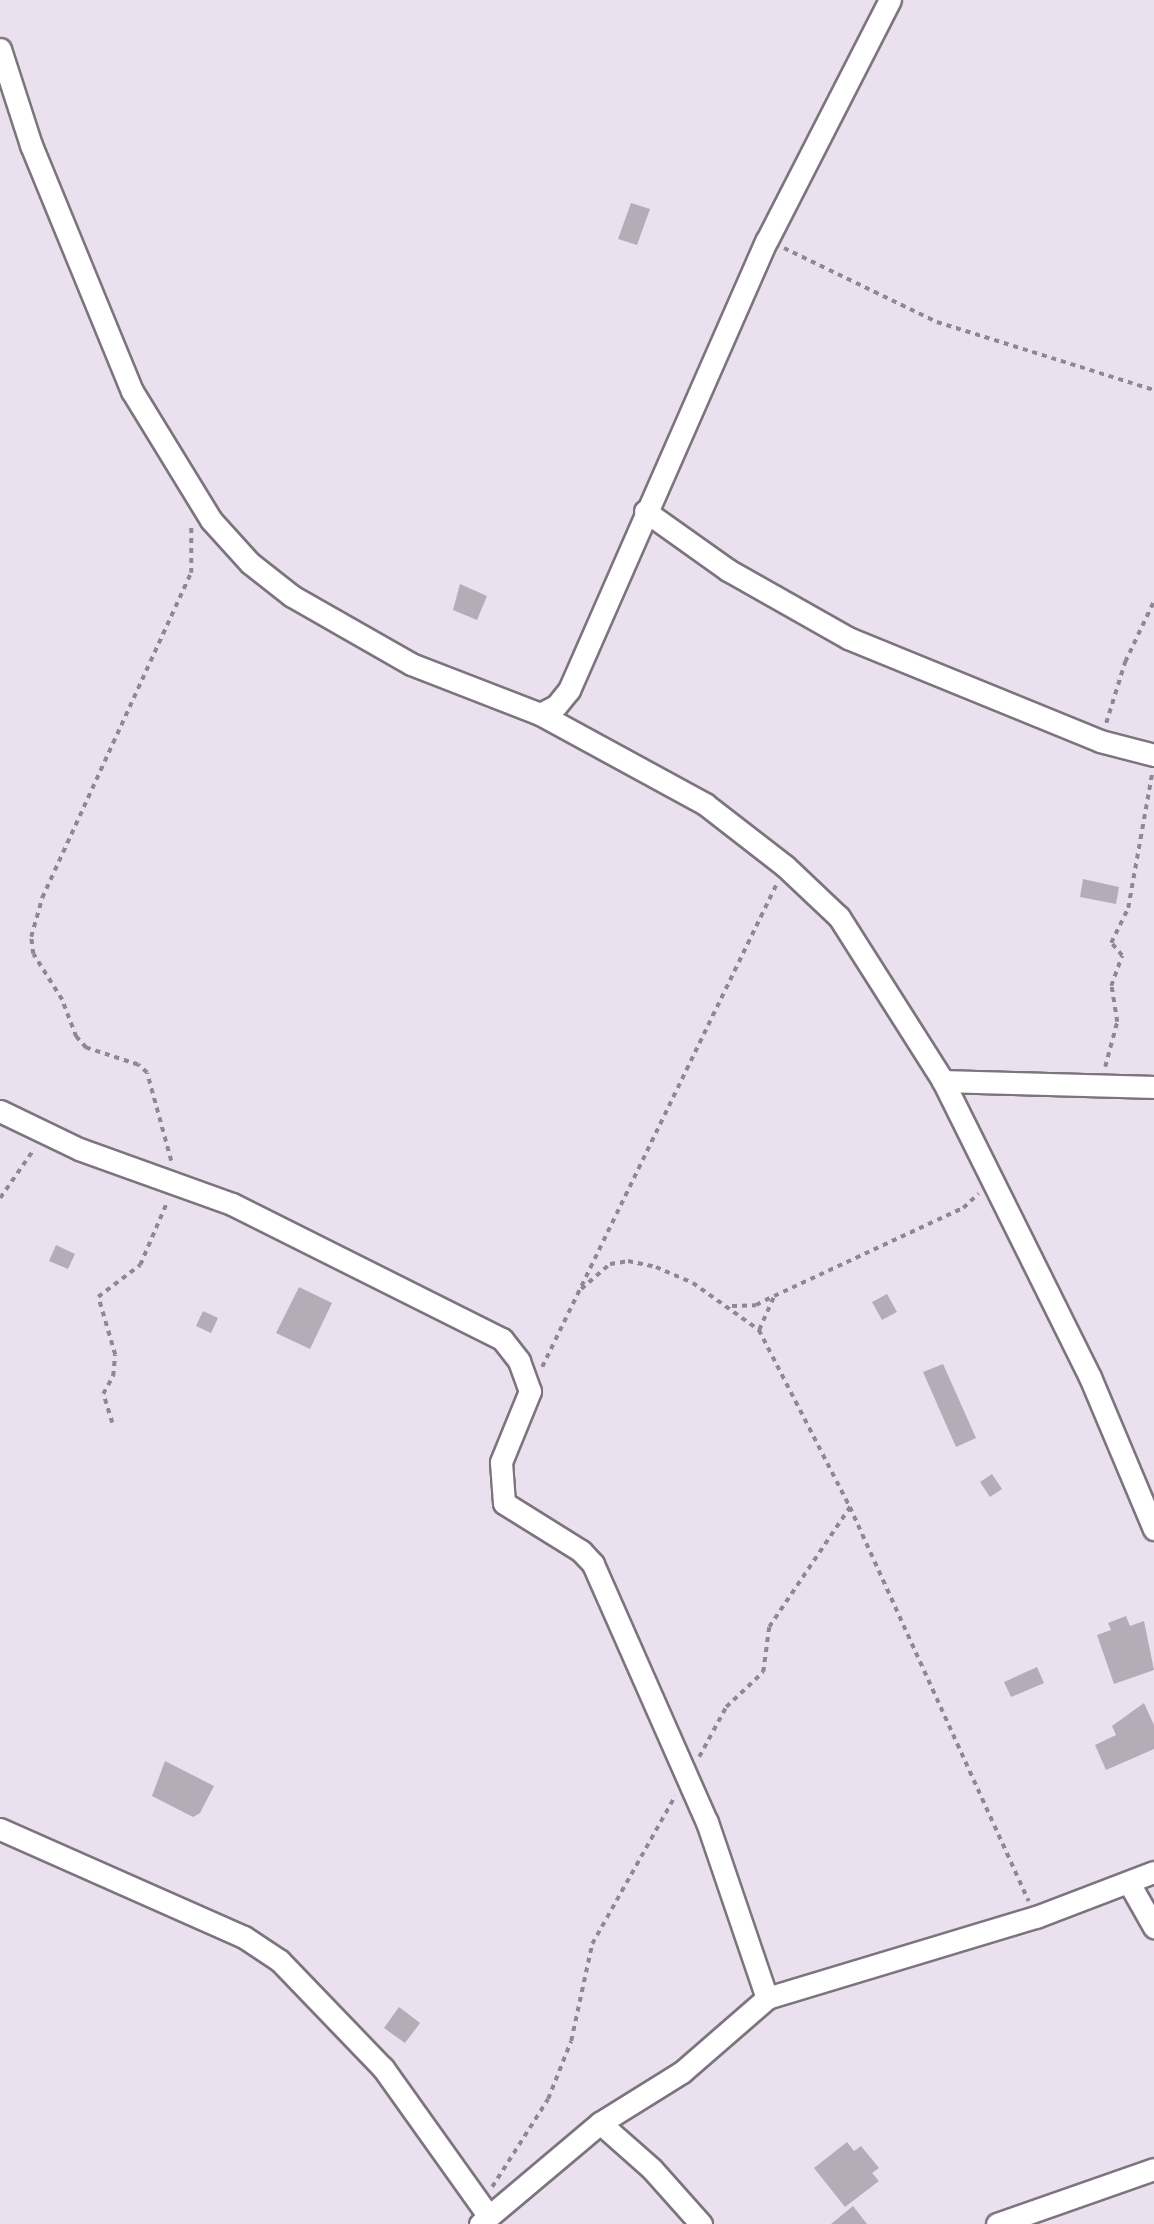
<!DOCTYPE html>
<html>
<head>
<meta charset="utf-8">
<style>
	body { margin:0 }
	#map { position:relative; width:1154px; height:2224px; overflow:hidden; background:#ebe1ee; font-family:"IBM Plex Sans",sans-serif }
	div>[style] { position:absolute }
	.building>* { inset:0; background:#b6acb8 }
	.path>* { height:3.5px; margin-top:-1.75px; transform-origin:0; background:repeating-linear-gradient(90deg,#8f8791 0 5px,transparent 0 10px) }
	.roads { filter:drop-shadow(2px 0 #7d7480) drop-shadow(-2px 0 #7d7480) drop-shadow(0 2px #7d7480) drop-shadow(0 -2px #7d7480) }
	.street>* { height:21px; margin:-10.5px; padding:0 10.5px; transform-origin:10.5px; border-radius:10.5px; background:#fff }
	span { translate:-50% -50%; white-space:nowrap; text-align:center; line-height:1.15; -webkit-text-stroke:6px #ebe1ee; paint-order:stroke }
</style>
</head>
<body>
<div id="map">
	<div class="building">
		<i style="clip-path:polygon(631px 203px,650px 209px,637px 245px,618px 239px)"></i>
		<i style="clip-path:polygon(460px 584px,487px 596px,477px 620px,453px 610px)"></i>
		<i style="clip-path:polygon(1083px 879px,1119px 887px,1116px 904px,1080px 897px)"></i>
		<i style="clip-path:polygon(56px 1245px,75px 1254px,68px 1269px,49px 1261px)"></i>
		<i style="clip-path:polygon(299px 1287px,332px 1303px,310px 1349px,276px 1333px)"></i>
		<i style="clip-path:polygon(887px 1294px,897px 1312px,882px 1320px,872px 1302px)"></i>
		<i style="clip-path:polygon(203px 1311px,218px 1318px,211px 1333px,196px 1326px)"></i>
		<i style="clip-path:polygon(943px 1364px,976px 1438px,956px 1447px,923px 1372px)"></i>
		<i style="clip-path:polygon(992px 1474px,1002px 1489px,990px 1497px,980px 1482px)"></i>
		<i style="clip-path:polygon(1126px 1616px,1130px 1626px,1144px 1621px,1154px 1670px,1114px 1684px,1097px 1635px,1111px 1630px,1108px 1623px)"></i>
		<i style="clip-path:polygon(1037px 1667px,1044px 1683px,1011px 1697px,1004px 1682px)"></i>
		<i style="clip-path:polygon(1144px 1703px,1154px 1725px,1154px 1749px,1106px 1770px,1095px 1745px,1116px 1735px,1112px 1726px)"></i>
		<i style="clip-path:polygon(165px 1761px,214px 1786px,200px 1813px,193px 1817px,152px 1796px)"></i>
		<i style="clip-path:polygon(399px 2007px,420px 2023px,405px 2043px,384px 2028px)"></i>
		<i style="clip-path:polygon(847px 2142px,854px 2151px,861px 2146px,879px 2168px,872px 2173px,879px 2181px,845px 2207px,814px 2168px)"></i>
		<i style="clip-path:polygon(853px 2206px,867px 2224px,831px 2224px)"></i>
	</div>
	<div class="path">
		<i style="left:784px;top:248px;width:170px;rotate:25.8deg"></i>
		<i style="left:937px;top:322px;width:227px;rotate:17.4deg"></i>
		<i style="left:1106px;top:723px;width:64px;rotate:-72.7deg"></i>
		<i style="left:1125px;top:662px;width:68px;rotate:-64.6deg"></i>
		<i style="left:1105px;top:1067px;width:47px;rotate:-75.1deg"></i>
		<i style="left:1117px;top:1022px;width:36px;rotate:-99deg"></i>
		<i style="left:1111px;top:986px;width:32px;rotate:-70deg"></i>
		<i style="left:1122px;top:956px;width:17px;rotate:-130deg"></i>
		<i style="left:1111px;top:943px;width:39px;rotate:-64deg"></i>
		<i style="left:1128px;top:908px;width:137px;rotate:-79.9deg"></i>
		<i style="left:171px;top:1161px;width:91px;rotate:-105.3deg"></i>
		<i style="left:147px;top:1073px;width:12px;rotate:-138deg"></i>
		<i style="left:138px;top:1065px;width:55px;rotate:-161.9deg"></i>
		<i style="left:86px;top:1048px;width:15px;rotate:-132deg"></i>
		<i style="left:76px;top:1037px;width:40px;rotate:-111deg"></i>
		<i style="left:62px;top:1000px;width:54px;rotate:-122.2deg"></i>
		<i style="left:33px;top:954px;width:17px;rotate:-97deg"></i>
		<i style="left:31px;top:937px;width:41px;rotate:-74.2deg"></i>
		<i style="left:42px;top:898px;width:358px;rotate:-65.4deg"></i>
		<i style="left:191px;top:573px;width:48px;rotate:-90deg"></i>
		<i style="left:0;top:1198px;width:60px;rotate:-55.2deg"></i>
		<i style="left:581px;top:1289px;width:38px;rotate:-41deg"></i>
		<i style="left:610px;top:1264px;width:18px;rotate:-9deg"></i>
		<i style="left:628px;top:1261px;width:29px;rotate:12deg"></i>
		<i style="left:656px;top:1267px;width:40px;rotate:23.4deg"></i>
		<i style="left:693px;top:1283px;width:81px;rotate:35.5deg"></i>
		<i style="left:759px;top:1330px;width:199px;rotate:62.8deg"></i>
		<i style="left:850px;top:1507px;width:433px;rotate:65.6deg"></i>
		<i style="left:732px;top:1306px;width:24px;rotate:-2deg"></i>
		<i style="left:756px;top:1305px;width:20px;rotate:-27deg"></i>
		<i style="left:759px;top:1330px;width:37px;rotate:-66deg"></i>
		<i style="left:774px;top:1296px;width:208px;rotate:-25deg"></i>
		<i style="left:963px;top:1208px;width:21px;rotate:-43deg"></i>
		<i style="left:542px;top:1367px;width:538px;rotate:-64.1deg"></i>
		<i style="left:112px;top:1423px;width:30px;rotate:-107deg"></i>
		<i style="left:103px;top:1394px;width:21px;rotate:-61deg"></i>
		<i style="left:113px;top:1376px;width:21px;rotate:-85deg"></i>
		<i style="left:115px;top:1355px;width:60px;rotate:-106.3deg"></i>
		<i style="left:98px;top:1297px;width:53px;rotate:-37.3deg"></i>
		<i style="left:140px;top:1265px;width:69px;rotate:-66.8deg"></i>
		<i style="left:699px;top:1757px;width:57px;rotate:-61.6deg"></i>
		<i style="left:726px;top:1707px;width:51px;rotate:-43.4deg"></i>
		<i style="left:763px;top:1672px;width:45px;rotate:-82.4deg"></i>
		<i style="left:769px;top:1627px;width:145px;rotate:-56deg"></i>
		<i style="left:492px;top:2187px;width:104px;rotate:-57.5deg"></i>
		<i style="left:548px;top:2099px;width:62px;rotate:-68.4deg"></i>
		<i style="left:571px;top:2041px;width:99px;rotate:-77.8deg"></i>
		<i style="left:592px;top:1944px;width:170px;rotate:-60.7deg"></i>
	</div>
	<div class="roads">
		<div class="street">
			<i style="left:0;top:49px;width:101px;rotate:72.1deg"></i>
			<i style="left:31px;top:145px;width:266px;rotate:67.7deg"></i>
			<i style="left:132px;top:391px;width:151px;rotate:58.5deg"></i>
			<i style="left:211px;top:520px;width:58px;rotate:47.8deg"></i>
			<i style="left:250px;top:563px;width:53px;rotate:38.2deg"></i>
			<i style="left:292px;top:596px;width:137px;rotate:29.7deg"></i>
			<i style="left:411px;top:664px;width:138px;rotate:21.2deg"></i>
			<i style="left:540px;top:714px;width:18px;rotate:-27deg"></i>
			<i style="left:556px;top:706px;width:21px;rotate:-51deg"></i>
			<i style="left:569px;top:690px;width:492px;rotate:-66.3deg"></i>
			<i style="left:767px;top:240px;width:270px;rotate:-62.9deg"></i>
			<i style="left:645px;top:511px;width:102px;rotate:35.4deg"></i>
			<i style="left:728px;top:570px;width:138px;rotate:29.5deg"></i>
			<i style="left:848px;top:638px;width:272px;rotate:22.2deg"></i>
			<i style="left:1100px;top:741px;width:56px;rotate:14.5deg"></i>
			<i style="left:540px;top:714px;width:188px;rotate:28.6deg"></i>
			<i style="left:705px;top:804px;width:101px;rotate:37.8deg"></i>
			<i style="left:785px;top:866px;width:74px;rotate:43.4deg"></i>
			<i style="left:839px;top:917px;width:194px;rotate:57.6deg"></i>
			<i style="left:943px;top:1081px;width:330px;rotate:63.6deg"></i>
			<i style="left:1090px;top:1377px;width:165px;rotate:67.2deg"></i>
			<i style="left:943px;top:1081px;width:211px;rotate:1.6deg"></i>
			<i style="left:0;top:1111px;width:88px;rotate:25.7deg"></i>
			<i style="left:79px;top:1149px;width:163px;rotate:19.8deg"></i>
			<i style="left:232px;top:1204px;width:302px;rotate:26.6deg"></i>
			<i style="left:502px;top:1339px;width:28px;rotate:52deg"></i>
			<i style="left:519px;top:1361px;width:32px;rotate:70deg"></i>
			<i style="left:530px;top:1391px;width:77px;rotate:112.2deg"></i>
			<i style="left:501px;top:1462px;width:41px;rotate:85.8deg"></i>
			<i style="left:504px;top:1503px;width:91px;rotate:31.9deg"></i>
			<i style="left:581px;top:1551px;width:18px;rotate:47deg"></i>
			<i style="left:593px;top:1564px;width:282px;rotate:66.2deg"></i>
			<i style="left:707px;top:1822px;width:186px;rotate:71.2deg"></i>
			<i style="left:0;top:1829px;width:267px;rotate:23.9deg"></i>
			<i style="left:244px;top:1937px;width:43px;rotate:33.7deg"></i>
			<i style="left:280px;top:1961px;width:149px;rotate:46.1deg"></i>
			<i style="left:383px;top:2068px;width:181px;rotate:54.5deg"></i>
			<i style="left:1129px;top:1883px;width:51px;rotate:60.4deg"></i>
			<i style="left:600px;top:2123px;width:69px;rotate:41.5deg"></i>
			<i style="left:652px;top:2169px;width:74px;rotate:48.3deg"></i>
			<i style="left:480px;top:2224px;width:157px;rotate:-40.1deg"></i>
			<i style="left:600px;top:2123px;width:97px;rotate:-31.9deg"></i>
			<i style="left:682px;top:2072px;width:113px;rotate:-41deg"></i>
			<i style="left:767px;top:1998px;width:281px;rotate:-16.8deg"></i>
			<i style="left:1036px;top:1917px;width:126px;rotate:-20.9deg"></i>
			<i style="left:997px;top:2224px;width:166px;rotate:-19.3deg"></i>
		</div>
	</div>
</div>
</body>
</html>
